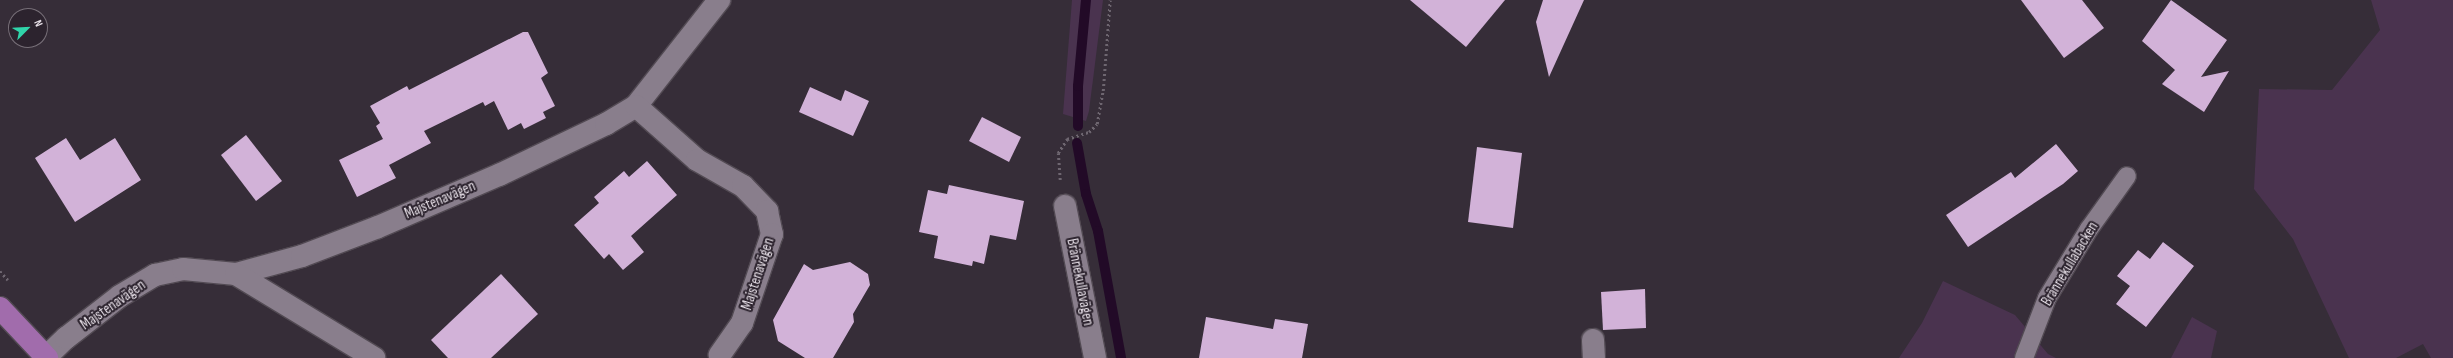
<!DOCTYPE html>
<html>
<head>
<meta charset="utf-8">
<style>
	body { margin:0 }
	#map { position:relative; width:2453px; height:358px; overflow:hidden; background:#362d38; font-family:"Sofia Sans Condensed",sans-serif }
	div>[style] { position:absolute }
	.green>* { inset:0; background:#4a334f }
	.stream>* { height:10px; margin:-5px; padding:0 5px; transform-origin:5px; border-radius:5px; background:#220a27 }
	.building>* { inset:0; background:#d2b2d8 }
	.path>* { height:2.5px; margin-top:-1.25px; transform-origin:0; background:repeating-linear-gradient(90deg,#6e6670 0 2px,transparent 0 5px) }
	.roads { filter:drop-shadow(1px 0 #524a53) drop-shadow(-1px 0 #524a53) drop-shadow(0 1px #524a53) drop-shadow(0 -1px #524a53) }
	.service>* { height:18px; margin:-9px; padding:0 9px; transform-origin:9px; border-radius:9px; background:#897e8c }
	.minor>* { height:22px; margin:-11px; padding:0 11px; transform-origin:11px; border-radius:11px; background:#897e8c }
	.primary>* { height:22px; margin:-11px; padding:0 11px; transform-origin:11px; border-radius:11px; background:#a16cac }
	span { translate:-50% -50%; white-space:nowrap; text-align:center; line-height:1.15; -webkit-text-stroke:4px #2c232e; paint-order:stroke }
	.street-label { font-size:15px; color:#e7e0e8 }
	.north { position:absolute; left:8px; top:8px; width:40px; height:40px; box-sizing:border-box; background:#2c232e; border:1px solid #776f78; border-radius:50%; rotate:66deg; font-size:11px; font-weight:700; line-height:16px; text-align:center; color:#e7e0e8 }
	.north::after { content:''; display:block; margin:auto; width:14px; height:18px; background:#30d4aa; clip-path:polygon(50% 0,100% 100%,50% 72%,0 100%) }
</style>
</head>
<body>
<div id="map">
	<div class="green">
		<i style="clip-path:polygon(1072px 0,1103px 0,1089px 111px,1086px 121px,1063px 114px)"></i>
		<i style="clip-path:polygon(2371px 0,2453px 0,2453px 358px,2431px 358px,2423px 344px,2396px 358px,2349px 358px,2293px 239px,2254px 189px,2259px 89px,2332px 90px,2380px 30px)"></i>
		<i style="clip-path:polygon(1943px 281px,2015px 315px,2048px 354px,2056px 358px,1899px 358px,1922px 323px)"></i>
		<i style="clip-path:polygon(2192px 317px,2217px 331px,2211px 358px,2171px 358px)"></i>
	</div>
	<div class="stream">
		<i style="left:1078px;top:126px;width:40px;rotate:-90deg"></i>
		<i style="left:1078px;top:86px;width:86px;rotate:-84.7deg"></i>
		<i style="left:1077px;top:143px;width:52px;rotate:80deg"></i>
		<i style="left:1086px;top:194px;width:39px;rotate:72deg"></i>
		<i style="left:1098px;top:231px;width:129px;rotate:79.7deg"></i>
	</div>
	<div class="building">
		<i style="clip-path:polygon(1410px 0,1505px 0,1466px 47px)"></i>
		<i style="clip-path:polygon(1543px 0,1584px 0,1549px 77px,1536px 22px)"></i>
		<i style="clip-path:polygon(2021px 0,2082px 0,2104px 28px,2064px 58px)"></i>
		<i style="clip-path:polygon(2171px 0,2227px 40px,2201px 77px,2229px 71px,2204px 112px,2162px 84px,2175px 70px,2142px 41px)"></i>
		<i style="clip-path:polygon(523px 32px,528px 32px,548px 73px,541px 78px,555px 106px,543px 112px,546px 118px,524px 129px,521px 123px,508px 130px,494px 101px,485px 106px,483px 102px,424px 131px,431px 143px,389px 165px,396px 178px,357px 197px,339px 160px,383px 139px,376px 126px,380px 123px,370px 106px,407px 86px,409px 90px)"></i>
		<i style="clip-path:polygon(810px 87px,841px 101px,845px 90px,869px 101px,853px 136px,799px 112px)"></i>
		<i style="clip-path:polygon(982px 117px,1021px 137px,1009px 162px,969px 141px)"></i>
		<i style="clip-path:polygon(246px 135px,282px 181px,256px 201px,221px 155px)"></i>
		<i style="clip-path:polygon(66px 138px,80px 160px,115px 138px,141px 180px,75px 222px,35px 158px)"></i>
		<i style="clip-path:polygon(2056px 144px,2078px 171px,2063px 184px,1968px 247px,1946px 215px,2011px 172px,2015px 178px)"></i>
		<i style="clip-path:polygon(1477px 147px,1522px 153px,1513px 228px,1468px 222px)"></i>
		<i style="clip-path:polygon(647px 161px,677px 195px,631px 236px,644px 252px,623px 270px,609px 254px,604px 259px,574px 225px,599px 203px,594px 197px,624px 171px,629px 177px)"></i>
		<i style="clip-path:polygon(949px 185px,1024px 201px,1016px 240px,990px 235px,984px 264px,973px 261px,972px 266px,934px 258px,938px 236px,919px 232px,928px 190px,947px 194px)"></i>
		<i style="clip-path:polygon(2163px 242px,2194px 266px,2146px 327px,2116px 304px,2130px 286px,2117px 276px,2138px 250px,2150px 259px)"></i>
		<i style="clip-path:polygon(850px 262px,868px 274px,870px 285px,853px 314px,854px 322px,833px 358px,805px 358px,778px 341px,773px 320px,804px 264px,813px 270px)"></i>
		<i style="clip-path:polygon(501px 274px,538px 314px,491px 358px,448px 358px,431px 340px)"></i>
		<i style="clip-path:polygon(1645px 289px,1646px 328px,1603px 330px,1601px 292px)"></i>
		<i style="clip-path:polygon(1206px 317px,1273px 329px,1275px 319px,1308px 324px,1302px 358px,1199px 358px)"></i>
	</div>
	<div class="path">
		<i style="left:1060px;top:180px;width:27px;rotate:-94deg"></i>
		<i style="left:1058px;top:153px;width:17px;rotate:-57deg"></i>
		<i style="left:1067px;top:139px;width:23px;rotate:-18deg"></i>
		<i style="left:1089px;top:132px;width:11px;rotate:-45deg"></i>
		<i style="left:1097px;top:124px;width:34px;rotate:-80deg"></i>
		<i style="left:1103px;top:91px;width:91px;rotate:-85.6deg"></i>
		<i style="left:0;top:271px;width:12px;rotate:48deg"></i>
	</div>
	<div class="roads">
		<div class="service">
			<i style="left:2024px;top:358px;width:64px;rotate:-69deg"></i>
			<i style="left:2047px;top:298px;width:81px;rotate:-58.7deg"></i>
			<i style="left:2089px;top:229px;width:65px;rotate:-54.4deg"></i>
		</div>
		<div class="minor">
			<i style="left:636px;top:106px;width:135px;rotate:-51.9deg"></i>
			<i style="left:1065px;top:206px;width:155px;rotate:78.8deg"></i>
			<i style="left:236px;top:274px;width:68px;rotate:-15.3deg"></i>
			<i style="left:302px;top:256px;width:81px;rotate:-20.9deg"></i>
			<i style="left:378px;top:227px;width:132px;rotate:-23.3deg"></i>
			<i style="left:499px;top:175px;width:119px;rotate:-25.5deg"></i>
			<i style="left:606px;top:124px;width:35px;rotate:-31deg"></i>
			<i style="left:636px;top:106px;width:81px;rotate:41.5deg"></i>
			<i style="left:697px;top:160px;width:53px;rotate:29.5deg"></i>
			<i style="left:743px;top:186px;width:35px;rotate:46deg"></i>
			<i style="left:767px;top:211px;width:24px;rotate:78deg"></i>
			<i style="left:772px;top:234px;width:94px;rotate:108.6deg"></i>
			<i style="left:742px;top:323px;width:39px;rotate:125deg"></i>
			<i style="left:1593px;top:340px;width:18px;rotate:87deg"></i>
			<i style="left:46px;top:357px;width:28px;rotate:-44deg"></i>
			<i style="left:66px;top:338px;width:68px;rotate:-37.9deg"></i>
			<i style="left:120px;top:296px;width:41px;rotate:-31deg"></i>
			<i style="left:155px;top:275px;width:29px;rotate:-12deg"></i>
			<i style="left:183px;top:269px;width:53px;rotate:5.4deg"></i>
			<i style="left:236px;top:274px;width:162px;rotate:31.3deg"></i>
		</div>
		<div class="primary">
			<i style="left:0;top:308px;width:69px;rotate:46.8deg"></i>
		</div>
	</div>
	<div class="street-label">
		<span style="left:440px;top:200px;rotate:-23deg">Majstenavägen</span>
		<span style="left:2070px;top:264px;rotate:-59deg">Brännekullabacken</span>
		<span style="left:758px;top:274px;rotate:-72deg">Majstenavägen</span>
		<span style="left:1080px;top:282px;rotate:79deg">Brännekullavägen</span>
		<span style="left:113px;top:305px;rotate:-35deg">Majstenavägen</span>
	</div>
	<div class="north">N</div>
</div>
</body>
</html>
